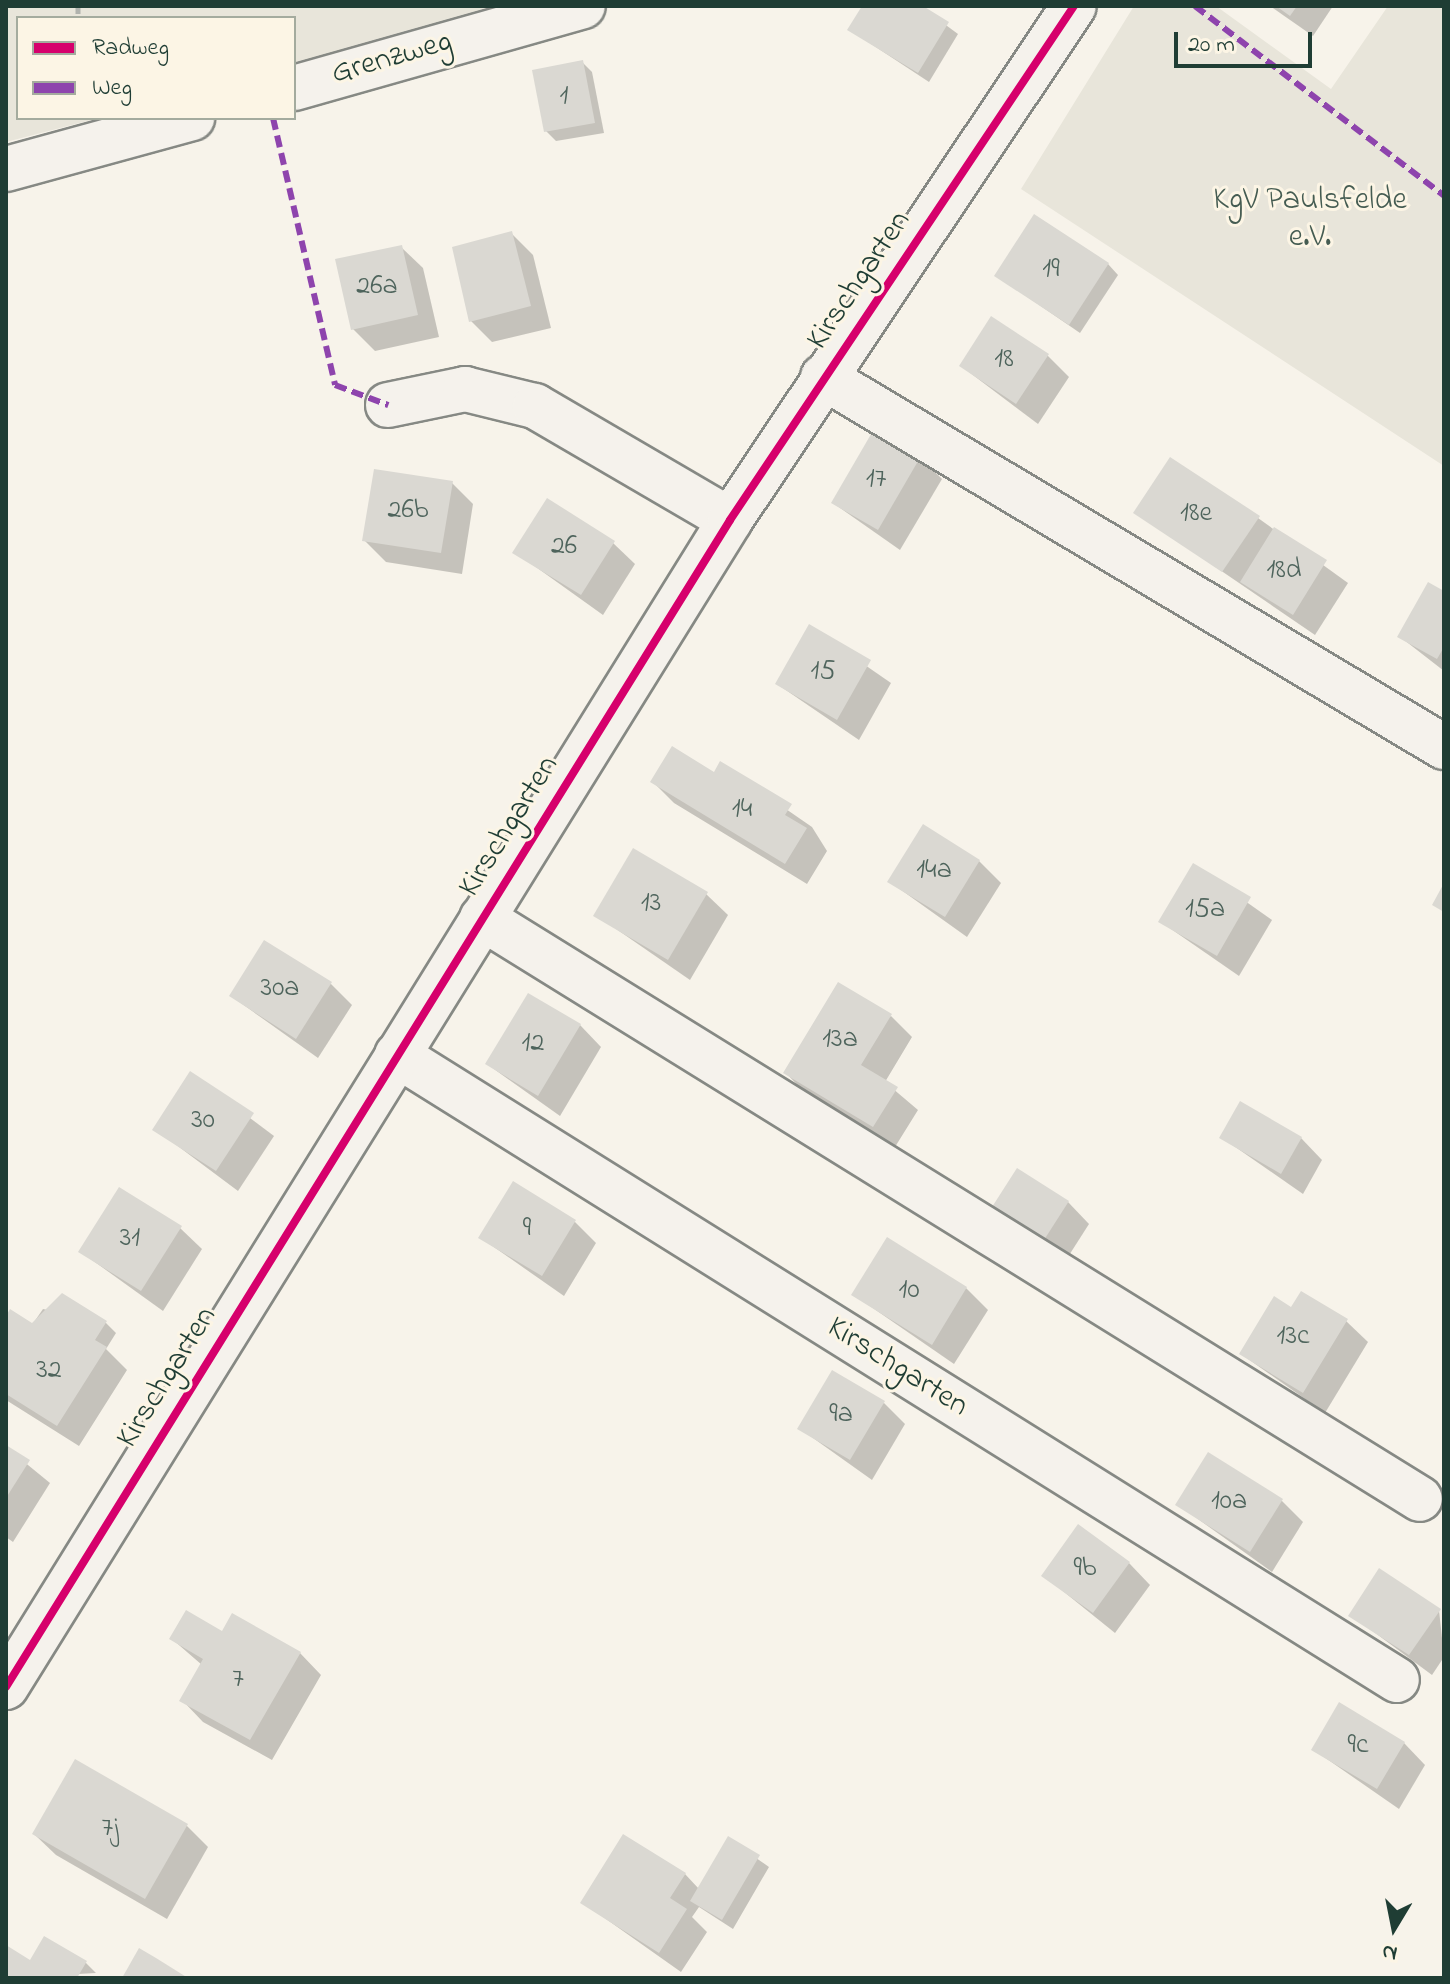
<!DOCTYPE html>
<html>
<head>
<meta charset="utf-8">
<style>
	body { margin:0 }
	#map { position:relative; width:1450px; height:1984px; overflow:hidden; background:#f7f3ea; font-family:"Indie Flower",sans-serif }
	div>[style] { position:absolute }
	.green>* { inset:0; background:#e8e5da }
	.shadow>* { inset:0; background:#0003 }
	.building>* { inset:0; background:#dad8d2 }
	.path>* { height:5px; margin-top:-2.5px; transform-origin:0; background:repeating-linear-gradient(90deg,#b0b2ad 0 8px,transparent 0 14px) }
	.roads { filter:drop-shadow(2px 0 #868984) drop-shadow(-2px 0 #868984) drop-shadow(0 2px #868984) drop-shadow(0 -2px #868984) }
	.minor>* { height:44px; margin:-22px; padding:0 22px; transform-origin:22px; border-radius:22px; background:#f5f2ec }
	.quiet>* { height:6px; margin-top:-3px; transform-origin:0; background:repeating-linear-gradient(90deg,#8e44ad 0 12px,transparent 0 18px) }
	.cycleway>* { height:8px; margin:-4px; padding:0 4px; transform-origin:4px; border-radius:4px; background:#d6006c }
	span { translate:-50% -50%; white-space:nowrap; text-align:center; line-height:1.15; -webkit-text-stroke:6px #fcf5e5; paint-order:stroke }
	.number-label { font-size:28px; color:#4e645c }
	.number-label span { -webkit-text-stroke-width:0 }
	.street-label { font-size:32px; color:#1f3d34 }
	.park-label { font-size:32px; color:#455c52 }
	.frame { position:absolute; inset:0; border:8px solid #1f3d34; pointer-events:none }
	.legend { position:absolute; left:16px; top:16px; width:280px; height:104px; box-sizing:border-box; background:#fcf5e5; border:2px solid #a4ab9e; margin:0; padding:10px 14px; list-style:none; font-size:24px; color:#1f3d34 }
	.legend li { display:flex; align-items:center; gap:16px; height:40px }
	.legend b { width:40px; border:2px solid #a4ab9e }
	.north { position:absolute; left:1354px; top:1888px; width:80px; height:80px; -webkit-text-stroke:6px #fcf5e5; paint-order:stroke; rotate:190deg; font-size:22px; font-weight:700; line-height:32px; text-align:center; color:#1f3d34 }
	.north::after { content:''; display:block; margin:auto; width:28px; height:36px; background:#1f3d34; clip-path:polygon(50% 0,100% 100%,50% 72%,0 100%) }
	.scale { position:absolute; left:1174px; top:32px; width:138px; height:36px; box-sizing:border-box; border:4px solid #1f3d34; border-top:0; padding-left:10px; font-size:24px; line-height:28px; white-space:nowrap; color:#1f3d34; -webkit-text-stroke:6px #fcf5e5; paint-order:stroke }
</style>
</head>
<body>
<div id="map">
	<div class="green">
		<i style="clip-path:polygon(6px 6px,509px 6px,294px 65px,294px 18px,18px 18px,18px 118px,99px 118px,6px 142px)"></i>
		<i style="clip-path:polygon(1134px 6px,1216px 6px,1331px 89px,1388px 6px,1444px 6px,1444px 466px,1021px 189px)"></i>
	</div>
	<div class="shadow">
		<i style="clip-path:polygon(864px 6px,920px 6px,958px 34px,929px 82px,850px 30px)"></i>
		<i style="clip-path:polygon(1270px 6px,1333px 6px,1313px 36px)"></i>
		<i style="clip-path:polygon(582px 62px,592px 72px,604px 133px,556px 141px,546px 131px)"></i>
		<i style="clip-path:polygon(511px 233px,533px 255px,551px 328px,492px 342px,471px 321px)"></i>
		<i style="clip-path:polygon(401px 247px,423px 268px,439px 337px,375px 351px,353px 329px)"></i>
		<i style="clip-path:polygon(1108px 264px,1118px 275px,1080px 333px,997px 276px)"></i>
		<i style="clip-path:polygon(1047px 355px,1069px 377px,1038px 424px,961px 366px)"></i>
		<i style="clip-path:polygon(920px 457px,942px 479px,900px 550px,833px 503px)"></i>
		<i style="clip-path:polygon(452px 483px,473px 504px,462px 574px,386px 562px,364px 540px)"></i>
		<i style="clip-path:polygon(1135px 512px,1258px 518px,1348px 583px,1315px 635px)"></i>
		<i style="clip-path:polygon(613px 543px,635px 564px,603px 615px,515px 552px)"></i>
		<i style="clip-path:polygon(1444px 593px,1444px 671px,1399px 636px)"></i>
		<i style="clip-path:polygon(810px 627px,891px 683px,859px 740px,777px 684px)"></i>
		<i style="clip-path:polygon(721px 764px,812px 827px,827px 851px,807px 884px,674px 803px,652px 781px,714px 775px)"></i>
		<i style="clip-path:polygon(979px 861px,1001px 883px,967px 937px,890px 882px)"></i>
		<i style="clip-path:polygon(1194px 865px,1272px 920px,1239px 976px,1161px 922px)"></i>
		<i style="clip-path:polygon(706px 894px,728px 915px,690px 980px,596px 915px)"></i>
		<i style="clip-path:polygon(331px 984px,352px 1005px,318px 1058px,231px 996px)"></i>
		<i style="clip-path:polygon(891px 1016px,912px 1037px,885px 1082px,918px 1110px,895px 1147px,807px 1095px,786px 1073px)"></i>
		<i style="clip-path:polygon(580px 1025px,601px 1047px,560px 1116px,487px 1064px)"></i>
		<i style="clip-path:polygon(191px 1074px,274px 1136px,238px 1191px,155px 1129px)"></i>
		<i style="clip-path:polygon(1221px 1137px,1301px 1138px,1322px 1160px,1303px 1194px)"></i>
		<i style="clip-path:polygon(1068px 1202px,1089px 1224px,1066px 1260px,995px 1207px)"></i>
		<i style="clip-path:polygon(575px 1222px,596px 1243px,564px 1296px,481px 1238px)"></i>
		<i style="clip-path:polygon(180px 1228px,202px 1249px,163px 1311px,81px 1252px)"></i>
		<i style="clip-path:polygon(966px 1288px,988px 1310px,954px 1364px,854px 1295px)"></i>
		<i style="clip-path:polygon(43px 1309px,106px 1323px,116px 1333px,106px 1349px,127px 1370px,79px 1446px,6px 1400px,6px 1320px,32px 1325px)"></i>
		<i style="clip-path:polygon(1346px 1321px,1368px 1342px,1325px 1413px,1241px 1354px)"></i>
		<i style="clip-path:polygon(884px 1403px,905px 1424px,872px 1480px,799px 1428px)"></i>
		<i style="clip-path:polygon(6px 1447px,50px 1483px,13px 1542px,6px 1537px)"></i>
		<i style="clip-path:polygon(1282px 1501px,1303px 1522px,1272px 1572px,1177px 1504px)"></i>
		<i style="clip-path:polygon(1129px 1563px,1150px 1585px,1115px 1633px,1043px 1575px)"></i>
		<i style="clip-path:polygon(1439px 1610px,1444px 1657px,1432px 1675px,1351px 1615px)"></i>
		<i style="clip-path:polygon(223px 1633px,300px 1653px,321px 1675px,272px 1760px,203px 1722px,182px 1700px,202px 1665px,172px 1639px)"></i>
		<i style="clip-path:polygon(1404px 1743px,1425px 1765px,1399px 1809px,1314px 1750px)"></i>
		<i style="clip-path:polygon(76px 1762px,187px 1826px,208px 1847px,167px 1919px,56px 1855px,34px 1834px)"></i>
		<i style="clip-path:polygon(729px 1839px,769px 1867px,733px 1929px,699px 1907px,692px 1917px,707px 1932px,681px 1972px,582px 1902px,685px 1874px,699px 1889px)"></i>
		<i style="clip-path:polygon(6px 1948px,31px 1962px,86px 1963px,96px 1973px,6px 1978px)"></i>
	</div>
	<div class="building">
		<i style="clip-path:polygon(862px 6px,923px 6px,949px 22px,918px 73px,847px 30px)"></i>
		<i style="clip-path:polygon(1276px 6px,1297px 6px,1290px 16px)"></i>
		<i style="clip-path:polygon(583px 60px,595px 123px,544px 132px,532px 70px)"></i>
		<i style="clip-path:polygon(1034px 214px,1109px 263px,1069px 325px,994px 276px)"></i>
		<i style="clip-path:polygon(512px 231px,531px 306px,469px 322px,452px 247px)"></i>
		<i style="clip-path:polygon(402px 245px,418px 315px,351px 330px,335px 259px)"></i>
		<i style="clip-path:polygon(991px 316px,1049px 354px,1016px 404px,959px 366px)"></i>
		<i style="clip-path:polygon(874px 429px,921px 456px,878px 530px,831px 503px)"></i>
		<i style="clip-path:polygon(1170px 457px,1260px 516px,1222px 572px,1133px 513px)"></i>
		<i style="clip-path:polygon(374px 469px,453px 481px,441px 553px,362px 541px)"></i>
		<i style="clip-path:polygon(547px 498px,615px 541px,581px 595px,512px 553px)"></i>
		<i style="clip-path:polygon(1274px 527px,1327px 560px,1293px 615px,1240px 582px)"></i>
		<i style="clip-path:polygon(1428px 582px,1444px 591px,1444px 647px,1437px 659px,1397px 637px)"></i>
		<i style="clip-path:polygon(809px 624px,871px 660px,837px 720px,775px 684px)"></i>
		<i style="clip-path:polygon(672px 746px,714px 772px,720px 761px,792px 804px,785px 815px,807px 828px,785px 864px,650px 782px)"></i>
		<i style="clip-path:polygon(923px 824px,980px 860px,945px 917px,887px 882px)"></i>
		<i style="clip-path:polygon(633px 848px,708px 892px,668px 960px,593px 916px)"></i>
		<i style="clip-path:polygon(1193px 863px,1251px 897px,1217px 956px,1158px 922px)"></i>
		<i style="clip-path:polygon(1444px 883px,1444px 912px,1432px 905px)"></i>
		<i style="clip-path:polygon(264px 940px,332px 982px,296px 1039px,229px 996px)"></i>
		<i style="clip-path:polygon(838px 982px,892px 1014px,861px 1065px,898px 1087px,873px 1127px,783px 1073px)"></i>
		<i style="clip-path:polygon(528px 993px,581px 1024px,538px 1096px,485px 1064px)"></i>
		<i style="clip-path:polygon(190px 1071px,254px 1113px,216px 1171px,152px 1130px)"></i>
		<i style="clip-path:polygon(1240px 1101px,1302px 1137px,1281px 1174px,1219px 1138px)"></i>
		<i style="clip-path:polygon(1017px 1168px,1069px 1201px,1044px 1240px,992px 1207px)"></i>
		<i style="clip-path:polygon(513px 1181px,576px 1220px,542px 1276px,478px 1238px)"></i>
		<i style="clip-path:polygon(119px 1187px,182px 1226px,141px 1291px,78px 1252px)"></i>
		<i style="clip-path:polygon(887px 1237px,967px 1287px,932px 1345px,851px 1295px)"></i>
		<i style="clip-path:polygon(1301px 1291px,1348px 1319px,1303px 1393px,1239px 1354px,1274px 1296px,1291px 1307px)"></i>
		<i style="clip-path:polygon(62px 1293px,107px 1321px,95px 1340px,107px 1347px,57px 1426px,6px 1394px,6px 1316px,10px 1309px,32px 1323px)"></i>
		<i style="clip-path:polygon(832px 1370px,885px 1401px,850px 1460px,797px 1429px)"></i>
		<i style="clip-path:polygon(6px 1445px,30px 1460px,6px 1498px)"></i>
		<i style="clip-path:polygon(1208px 1452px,1283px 1499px,1250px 1552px,1175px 1505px)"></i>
		<i style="clip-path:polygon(1078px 1524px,1130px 1562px,1093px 1613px,1041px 1576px)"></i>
		<i style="clip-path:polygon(1379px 1568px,1441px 1609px,1409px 1655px,1348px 1616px)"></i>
		<i style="clip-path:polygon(186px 1610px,222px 1631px,232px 1613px,301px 1652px,250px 1740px,179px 1701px,203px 1659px,169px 1639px)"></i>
		<i style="clip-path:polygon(1339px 1702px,1405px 1742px,1377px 1789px,1311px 1750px)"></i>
		<i style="clip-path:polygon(75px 1759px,188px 1824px,145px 1899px,32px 1834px)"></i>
		<i style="clip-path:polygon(623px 1834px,686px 1873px,670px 1898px,687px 1909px,659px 1953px,580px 1903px)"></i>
		<i style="clip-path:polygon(728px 1836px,760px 1855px,722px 1920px,690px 1901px)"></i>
		<i style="clip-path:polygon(44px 1936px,87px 1961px,77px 1978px,6px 1978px,6px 1945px,30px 1960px)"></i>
		<i style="clip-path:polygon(139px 1948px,156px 1958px,188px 1978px,122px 1978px)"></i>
	</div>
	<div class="path">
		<i style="left:78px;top:6px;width:12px;rotate:90deg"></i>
	</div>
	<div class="roads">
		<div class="minor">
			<i style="left:294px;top:88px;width:300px;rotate:-15.8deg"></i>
			<i style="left:6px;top:169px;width:193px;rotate:-15.3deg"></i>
			<i style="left:823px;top:377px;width:723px;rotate:30.79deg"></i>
			<i style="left:388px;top:405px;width:79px;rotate:-11.7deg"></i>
			<i style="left:465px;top:389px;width:72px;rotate:13.7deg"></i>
			<i style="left:535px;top:406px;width:226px;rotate:30.3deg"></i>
			<i style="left:482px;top:918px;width:1103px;rotate:31.77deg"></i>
			<i style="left:397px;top:1055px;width:1179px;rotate:32.01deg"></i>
			<i style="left:6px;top:1687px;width:1373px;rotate:-58.18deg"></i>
			<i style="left:730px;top:520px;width:618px;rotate:-56.21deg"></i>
		</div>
	</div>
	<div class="quiet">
		<i style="left:1195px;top:6px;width:313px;rotate:37.3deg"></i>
		<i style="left:273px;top:118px;width:274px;rotate:76.9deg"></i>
		<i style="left:335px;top:385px;width:57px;rotate:20.7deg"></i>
	</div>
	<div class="cycleway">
		<i style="left:6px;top:1687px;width:1373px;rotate:-58.18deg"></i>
		<i style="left:730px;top:520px;width:618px;rotate:-56.21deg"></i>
	</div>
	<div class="number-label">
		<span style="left:564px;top:97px">1</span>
		<span style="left:1051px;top:270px">19</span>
		<span style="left:377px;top:287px">26a</span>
		<span style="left:1004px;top:360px">18</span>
		<span style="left:876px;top:480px">17</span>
		<span style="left:408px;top:511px">26b</span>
		<span style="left:1196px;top:514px">18e</span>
		<span style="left:564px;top:547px">26</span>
		<span style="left:1284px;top:571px">18d</span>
		<span style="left:823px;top:672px">15</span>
		<span style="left:742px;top:810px">14</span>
		<span style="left:934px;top:871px">14a</span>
		<span style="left:651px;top:904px">13</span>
		<span style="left:1205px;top:910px">15a</span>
		<span style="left:280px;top:989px">30a</span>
		<span style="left:840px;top:1040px">13a</span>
		<span style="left:533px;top:1044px">12</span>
		<span style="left:203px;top:1121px">30</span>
		<span style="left:527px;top:1229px">9</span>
		<span style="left:130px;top:1239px">31</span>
		<span style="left:909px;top:1291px">10</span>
		<span style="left:1293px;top:1337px">13c</span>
		<span style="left:49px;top:1371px">32</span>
		<span style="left:841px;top:1415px">9a</span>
		<span style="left:1229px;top:1502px">10a</span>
		<span style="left:1085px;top:1569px">9b</span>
		<span style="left:238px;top:1680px">7</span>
		<span style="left:1358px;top:1746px">9c</span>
		<span style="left:110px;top:1829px">7j</span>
	</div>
	<div class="street-label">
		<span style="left:392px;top:59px;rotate:-16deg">Grenzweg</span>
		<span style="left:860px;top:281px;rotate:-56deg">Kirschgarten</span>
		<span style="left:510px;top:827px;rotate:-58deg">Kirschgarten</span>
		<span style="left:897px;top:1368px;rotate:32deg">Kirschgarten</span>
		<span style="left:168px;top:1378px;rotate:-58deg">Kirschgarten</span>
	</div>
	<div class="park-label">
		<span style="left:1310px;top:220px">KgV Paulsfelde<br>e.V.</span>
	</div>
	<div class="frame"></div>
	<ul class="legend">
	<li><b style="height:10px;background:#d6006c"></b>Radweg</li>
	<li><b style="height:10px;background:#8e44ad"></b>Weg</li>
	</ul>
	<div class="north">N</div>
	<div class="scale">20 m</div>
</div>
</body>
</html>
